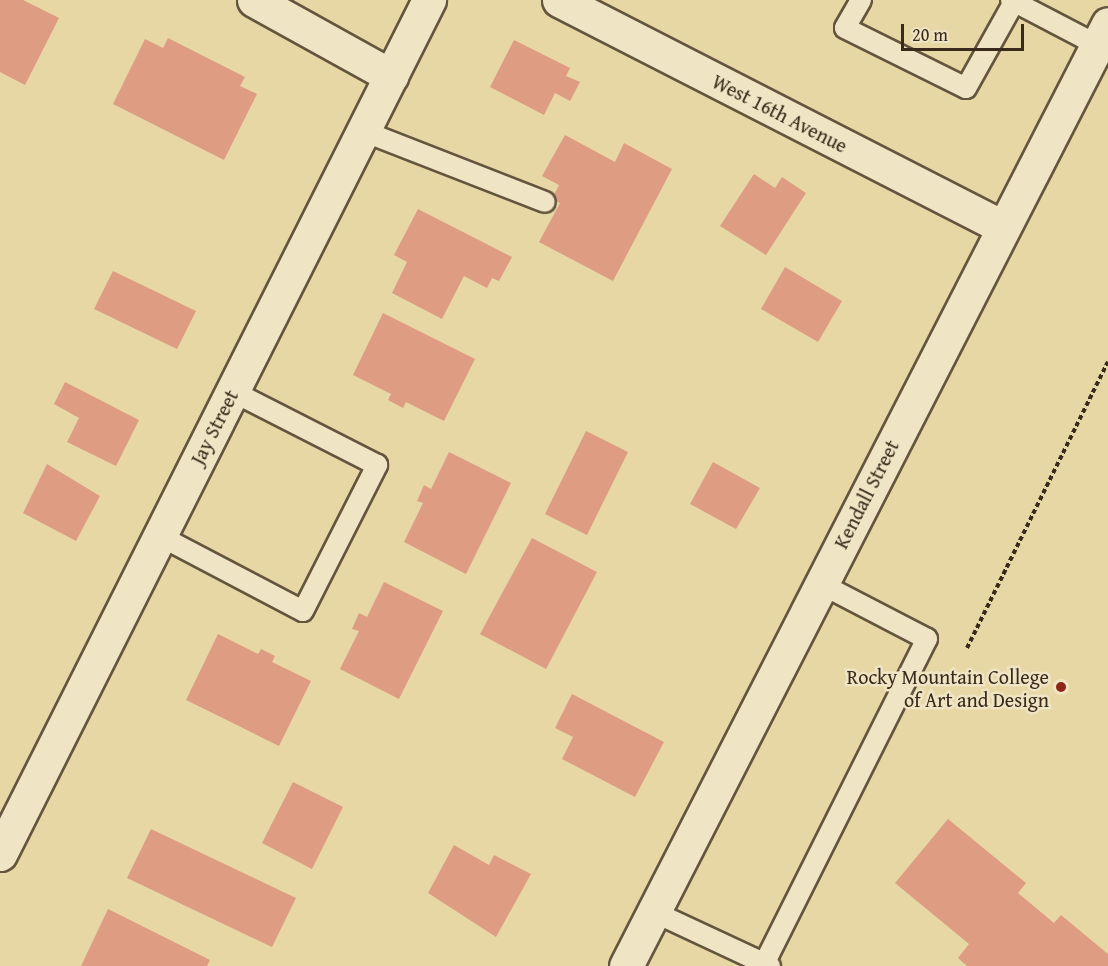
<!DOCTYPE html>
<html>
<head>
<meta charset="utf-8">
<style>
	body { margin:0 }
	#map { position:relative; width:1108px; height:966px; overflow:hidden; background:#e6d7a5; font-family:"Gentium Book Plus",serif }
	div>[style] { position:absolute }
	.building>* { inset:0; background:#de9d83 }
	.path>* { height:4px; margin-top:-2px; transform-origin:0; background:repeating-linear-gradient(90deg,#392a1b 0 4.5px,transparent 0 7.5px) }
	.roads { filter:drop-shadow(2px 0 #64553e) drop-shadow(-2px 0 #64553e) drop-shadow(0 2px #64553e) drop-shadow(0 -2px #64553e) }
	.lane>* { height:20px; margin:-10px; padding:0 10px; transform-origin:10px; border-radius:10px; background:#efe5c4 }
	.street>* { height:33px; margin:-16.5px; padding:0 16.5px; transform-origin:16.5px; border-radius:16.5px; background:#efe5c4 }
	.dots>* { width:16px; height:16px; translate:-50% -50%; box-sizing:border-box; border:3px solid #efe5c4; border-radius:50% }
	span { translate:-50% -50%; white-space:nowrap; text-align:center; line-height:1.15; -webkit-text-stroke:5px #efe5c4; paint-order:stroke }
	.street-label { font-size:20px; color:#392a1b }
	.poi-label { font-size:20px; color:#392a1b }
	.right { translate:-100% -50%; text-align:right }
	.scale { position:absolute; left:901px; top:24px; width:123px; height:27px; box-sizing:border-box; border:3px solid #392a1b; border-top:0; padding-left:8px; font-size:18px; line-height:21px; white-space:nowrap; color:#392a1b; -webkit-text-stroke:4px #efe5c4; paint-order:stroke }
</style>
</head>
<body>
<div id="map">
	<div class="building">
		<i style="clip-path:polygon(0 0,23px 0,59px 18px,25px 85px,0 72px)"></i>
		<i style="clip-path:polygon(168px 38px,245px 77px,240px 86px,257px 94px,224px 160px,113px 104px,145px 39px,163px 48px)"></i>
		<i style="clip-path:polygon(514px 40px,570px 68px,566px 76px,580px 82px,570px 101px,555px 93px,544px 115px,490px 87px)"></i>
		<i style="clip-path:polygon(565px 135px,615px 162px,624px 143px,672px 169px,613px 281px,539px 242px,560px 203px,552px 199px,559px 185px,542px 176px)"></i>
		<i style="clip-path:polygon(754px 174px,775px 188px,782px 177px,806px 193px,766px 255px,720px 226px)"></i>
		<i style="clip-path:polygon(418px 209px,512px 257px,499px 281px,492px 278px,487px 288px,464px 276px,442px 319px,392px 293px,407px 262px,394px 255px)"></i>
		<i style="clip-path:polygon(785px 267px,842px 301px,818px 342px,761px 309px)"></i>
		<i style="clip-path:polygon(113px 271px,196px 311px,177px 349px,94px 309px)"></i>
		<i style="clip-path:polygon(383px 313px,475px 359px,444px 421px,406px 402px,403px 408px,388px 400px,391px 394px,353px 375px)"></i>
		<i style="clip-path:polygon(65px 382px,139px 420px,116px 466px,67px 442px,79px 418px,54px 404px)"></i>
		<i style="clip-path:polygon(586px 431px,628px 452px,587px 535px,545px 514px)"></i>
		<i style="clip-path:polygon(449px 452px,511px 483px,466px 574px,404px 542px,423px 503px,417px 501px,424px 485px,431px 489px)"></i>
		<i style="clip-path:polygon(713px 462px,760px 488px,736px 529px,690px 504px)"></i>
		<i style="clip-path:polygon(47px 464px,100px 496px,76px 541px,23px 513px)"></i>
		<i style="clip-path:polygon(532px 538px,597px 572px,546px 669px,480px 634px)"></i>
		<i style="clip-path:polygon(384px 582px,443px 611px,399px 699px,340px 669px,359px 631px,352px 629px,359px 613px,367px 617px)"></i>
		<i style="clip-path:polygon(218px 634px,258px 654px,261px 649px,275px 656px,272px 662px,311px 681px,279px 746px,186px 700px)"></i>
		<i style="clip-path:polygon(572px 694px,664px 742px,635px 797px,562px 759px,573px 737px,555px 728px)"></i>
		<i style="clip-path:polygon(293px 782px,343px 807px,312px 869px,262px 843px)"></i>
		<i style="clip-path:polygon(948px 819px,1026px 883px,1018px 893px,1054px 923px,1061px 915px,1108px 954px,1108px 966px,967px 966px,958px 958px,969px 944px,895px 883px)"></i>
		<i style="clip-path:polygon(151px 829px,296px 898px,272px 947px,127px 878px)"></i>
		<i style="clip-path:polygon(454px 845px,489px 865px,494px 855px,531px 874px,496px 937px,428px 893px)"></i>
		<i style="clip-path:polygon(108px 909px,210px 960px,207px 966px,81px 966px)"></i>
	</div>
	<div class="path">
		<i style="left:967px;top:648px;width:319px;rotate:-63.8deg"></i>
	</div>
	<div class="roads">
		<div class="lane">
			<i style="left:861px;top:0;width:32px;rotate:120deg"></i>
			<i style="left:845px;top:28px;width:135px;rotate:26.4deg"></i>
			<i style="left:966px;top:88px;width:98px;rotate:-60.8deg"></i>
			<i style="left:1011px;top:0;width:97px;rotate:27.6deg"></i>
			<i style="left:363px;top:131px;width:195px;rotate:21.3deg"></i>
			<i style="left:160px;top:536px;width:161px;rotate:27.7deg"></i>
			<i style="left:303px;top:611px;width:164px;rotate:-63.1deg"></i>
			<i style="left:377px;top:465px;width:163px;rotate:-153deg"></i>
			<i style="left:654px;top:912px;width:128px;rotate:25deg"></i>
			<i style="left:763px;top:966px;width:366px;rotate:-63.4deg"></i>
			<i style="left:927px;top:639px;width:119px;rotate:-152.6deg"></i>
		</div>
		<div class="street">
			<i style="left:254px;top:0;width:157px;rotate:29deg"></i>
			<i style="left:559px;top:0;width:498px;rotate:27.1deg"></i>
			<i style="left:0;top:854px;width:956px;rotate:-63.33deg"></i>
			<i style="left:626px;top:966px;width:1058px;rotate:-62.9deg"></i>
		</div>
	</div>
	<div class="dots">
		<i style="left:1061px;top:687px;background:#8f2418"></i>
	</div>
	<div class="street-label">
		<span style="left:780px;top:113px;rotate:27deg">West 16th Avenue</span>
		<span style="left:214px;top:427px;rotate:-63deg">Jay Street</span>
		<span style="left:866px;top:494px;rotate:-63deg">Kendall Street</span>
	</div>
	<div class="poi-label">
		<span class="right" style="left:1049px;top:688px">Rocky Mountain College<br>of Art and Design</span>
	</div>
	<div class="scale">20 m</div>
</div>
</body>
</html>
